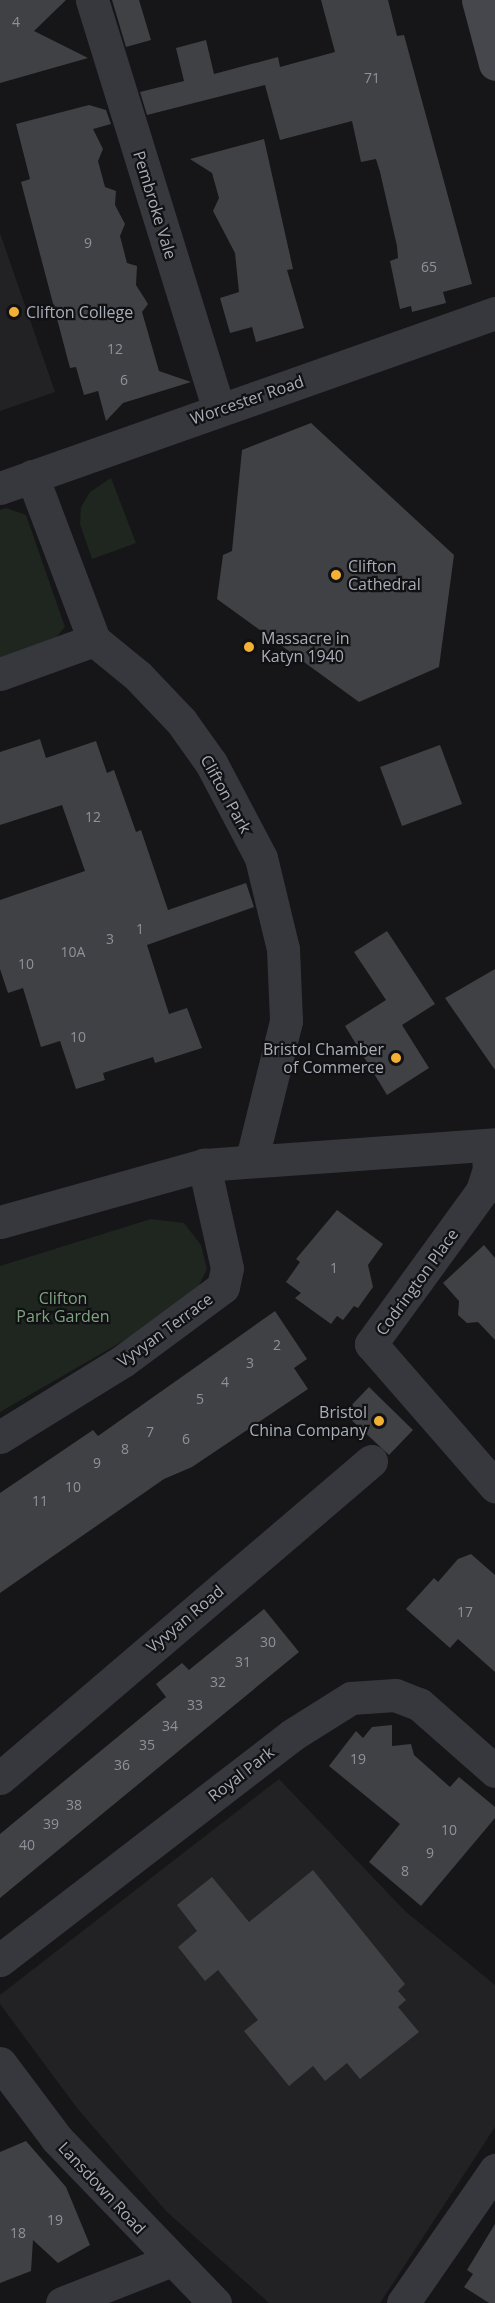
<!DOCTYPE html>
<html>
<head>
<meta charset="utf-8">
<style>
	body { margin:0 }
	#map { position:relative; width:495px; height:2303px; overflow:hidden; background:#161618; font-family:"Open Sans",sans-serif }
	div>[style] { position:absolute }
	.built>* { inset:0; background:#222225 }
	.green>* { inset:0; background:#1e261f }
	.building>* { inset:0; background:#404145 }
	.minor>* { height:33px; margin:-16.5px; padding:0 16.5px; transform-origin:16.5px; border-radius:16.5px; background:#37383d }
	.secondary>* { height:33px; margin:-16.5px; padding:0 16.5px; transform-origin:16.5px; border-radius:16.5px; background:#45474d }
	.dots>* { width:16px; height:16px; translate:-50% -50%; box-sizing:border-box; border:3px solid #111113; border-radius:50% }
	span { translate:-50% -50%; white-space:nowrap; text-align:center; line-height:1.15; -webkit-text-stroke:4.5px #111113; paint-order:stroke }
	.number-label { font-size:14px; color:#8e929b }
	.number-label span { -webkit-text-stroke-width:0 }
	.street-label { font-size:16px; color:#a8adb8 }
	.poi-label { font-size:16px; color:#a8adb8 }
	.left { translate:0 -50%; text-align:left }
	.right { translate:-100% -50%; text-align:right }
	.park-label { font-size:16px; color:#7fa381 }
</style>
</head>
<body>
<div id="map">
	<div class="built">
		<i style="clip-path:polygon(0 233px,55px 392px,0 411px)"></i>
		<i style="clip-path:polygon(279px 1779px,405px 1911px,495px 1985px,495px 2127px,380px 2303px,269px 2303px,166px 2211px,77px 2108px,0 2004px,0 1995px)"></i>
	</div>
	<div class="green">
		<i style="clip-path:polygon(111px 478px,136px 543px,92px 559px,80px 524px,81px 507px,90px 492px)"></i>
		<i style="clip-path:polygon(6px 508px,26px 515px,65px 627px,52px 642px,0 661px,0 510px)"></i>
		<i style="clip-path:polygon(151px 1219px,184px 1223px,201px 1245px,207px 1269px,191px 1302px,0 1412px,0 1266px)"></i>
	</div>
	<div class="building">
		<i style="clip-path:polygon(0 0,66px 0,34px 31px,88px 58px,0 83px)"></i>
		<i style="clip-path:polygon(112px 0,139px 0,151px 40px,126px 47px)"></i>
		<i style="clip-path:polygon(321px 0,388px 0,397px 36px,404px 35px,472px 284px,443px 292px,446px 303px,412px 312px,411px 306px,400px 309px,390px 261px,398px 258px,397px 246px,380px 172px,376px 159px,361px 162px,352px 121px,280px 140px,265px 85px,147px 115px,140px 92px,184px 81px,176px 48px,206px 40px,214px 74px,278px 57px,280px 67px,335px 52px)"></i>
		<i style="clip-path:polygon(89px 105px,106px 110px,111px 124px,93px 129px,103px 149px,98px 161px,105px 187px,116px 191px,115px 205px,125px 224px,120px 236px,127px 263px,137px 266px,136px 285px,148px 304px,142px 312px,159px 371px,191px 382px,123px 403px,106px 421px,98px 391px,84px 395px,76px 367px,70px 368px,21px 182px,30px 179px,16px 124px)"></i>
		<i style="clip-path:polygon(264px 139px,293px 269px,287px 270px,304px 328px,256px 342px,252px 327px,230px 333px,220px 298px,239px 292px,235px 253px,213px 211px,219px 198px,212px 173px,190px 159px)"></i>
		<i style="clip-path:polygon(311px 423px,454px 555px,439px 667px,359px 702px,217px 599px,223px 555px,232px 551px,242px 450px)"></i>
		<i style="clip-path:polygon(40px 739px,46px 758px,96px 741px,107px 773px,114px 770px,136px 832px,141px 830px,168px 910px,246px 883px,254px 907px,147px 945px,169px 1014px,187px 1008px,202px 1048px,155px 1063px,153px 1057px,103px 1073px,105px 1080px,76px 1089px,60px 1041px,41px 1047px,23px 988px,8px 993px,0 969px,0 900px,85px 871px,62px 805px,0 825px,0 752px)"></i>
		<i style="clip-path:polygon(440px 745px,462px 804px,402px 826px,380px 767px)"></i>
		<i style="clip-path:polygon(387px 931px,435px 1004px,402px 1025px,429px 1068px,387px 1095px,345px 1026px,386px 1000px,354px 952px)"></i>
		<i style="clip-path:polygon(495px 969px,495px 1070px,445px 998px)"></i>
		<i style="clip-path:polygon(337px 1210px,383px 1244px,368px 1265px,373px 1287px,358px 1308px,354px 1306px,343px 1320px,337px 1316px,331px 1324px,295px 1298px,301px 1293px,286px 1282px,300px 1262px,296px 1259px)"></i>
		<i style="clip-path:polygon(484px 1245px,495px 1258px,495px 1340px,478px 1322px,467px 1323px,458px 1315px,459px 1301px,443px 1283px)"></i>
		<i style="clip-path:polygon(275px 1311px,307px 1359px,294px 1368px,308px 1389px,192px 1467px,164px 1479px,0 1593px,0 1493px,93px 1430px,98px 1436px)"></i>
		<i style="clip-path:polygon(369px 1387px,413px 1430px,389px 1455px,344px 1413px)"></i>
		<i style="clip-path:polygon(471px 1554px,495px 1575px,495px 1672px,458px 1639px,450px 1648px,406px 1609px,434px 1578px,438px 1582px,458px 1559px)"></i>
		<i style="clip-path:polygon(264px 1609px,299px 1652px,0 1898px,0 1834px,166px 1697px,156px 1684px,182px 1663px,189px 1670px)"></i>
		<i style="clip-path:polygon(392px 1725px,392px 1746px,411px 1744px,414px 1755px,450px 1787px,459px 1777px,495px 1807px,495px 1818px,421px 1906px,369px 1862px,400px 1824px,329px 1766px,356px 1731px,363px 1738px,372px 1727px)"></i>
		<i style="clip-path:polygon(313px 1870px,405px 1984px,398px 1991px,406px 2000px,398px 2007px,419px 2032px,360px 2079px,347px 2063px,325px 2081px,313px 2066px,289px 2086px,244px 2031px,258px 2020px,218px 1970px,205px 1981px,178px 1947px,197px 1931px,177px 1905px,212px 1877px,249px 1922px)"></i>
		<i style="clip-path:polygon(26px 2141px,66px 2187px,90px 2245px,58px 2263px,33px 2240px,31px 2271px,0 2283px,0 2152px)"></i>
		<i style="clip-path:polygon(495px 2224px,495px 2303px,489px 2303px,464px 2287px,473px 2274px,467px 2270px)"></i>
	</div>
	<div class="minor">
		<i style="left:92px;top:0;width:429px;rotate:72.8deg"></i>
		<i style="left:32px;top:476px;width:175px;rotate:69.3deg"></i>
		<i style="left:94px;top:640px;width:57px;rotate:39.3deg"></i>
		<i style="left:138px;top:676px;width:62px;rotate:46.3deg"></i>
		<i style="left:181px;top:721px;width:52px;rotate:54.5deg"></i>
		<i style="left:211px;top:763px;width:107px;rotate:62.2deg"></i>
		<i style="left:261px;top:858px;width:94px;rotate:76.4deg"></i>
		<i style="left:283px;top:949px;width:72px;rotate:87.6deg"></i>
		<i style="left:286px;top:1021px;width:141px;rotate:103.9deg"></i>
		<i style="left:0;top:488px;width:525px;rotate:-19.47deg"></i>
		<i style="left:0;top:674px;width:100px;rotate:-19.9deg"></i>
		<i style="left:487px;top:1146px;width:23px;rotate:85deg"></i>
		<i style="left:489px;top:1169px;width:23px;rotate:108deg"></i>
		<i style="left:482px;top:1191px;width:189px;rotate:126deg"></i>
		<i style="left:371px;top:1344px;width:189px;rotate:48.9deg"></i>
		<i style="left:0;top:1222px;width:212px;rotate:-15.6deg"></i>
		<i style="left:204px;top:1165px;width:292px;rotate:-4.1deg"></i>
		<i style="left:0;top:1437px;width:145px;rotate:-31.7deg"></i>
		<i style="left:123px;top:1361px;width:124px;rotate:-36.5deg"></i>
		<i style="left:223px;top:1287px;width:19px;rotate:-78deg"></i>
		<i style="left:227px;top:1268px;width:106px;rotate:-102.6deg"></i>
		<i style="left:0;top:1778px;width:488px;rotate:-40.5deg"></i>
		<i style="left:0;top:1960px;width:369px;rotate:-37.6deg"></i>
		<i style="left:292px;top:1735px;width:70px;rotate:-32.1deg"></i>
		<i style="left:351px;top:1698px;width:44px;rotate:-3.9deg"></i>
		<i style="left:395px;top:1695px;width:26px;rotate:21deg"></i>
		<i style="left:419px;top:1704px;width:101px;rotate:41.4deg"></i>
		<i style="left:0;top:2063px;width:95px;rotate:53.1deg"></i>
		<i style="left:57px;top:2139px;width:228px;rotate:46.1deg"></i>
		<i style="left:62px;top:2303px;width:115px;rotate:-21.4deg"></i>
		<i style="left:403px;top:2303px;width:162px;rotate:-55.3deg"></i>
	</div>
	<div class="secondary">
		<i style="left:478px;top:0;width:66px;rotate:75.1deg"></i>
	</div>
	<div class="dots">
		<i style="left:14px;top:312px;background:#f2b134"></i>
		<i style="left:336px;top:575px;background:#f2b134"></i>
		<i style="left:249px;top:647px;background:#f2b134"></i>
		<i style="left:396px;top:1058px;background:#f2b134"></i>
		<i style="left:379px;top:1421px;background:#f2b134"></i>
	</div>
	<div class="number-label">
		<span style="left:16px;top:22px">4</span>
		<span style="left:372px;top:78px">71</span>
		<span style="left:88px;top:243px">9</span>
		<span style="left:429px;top:267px">65</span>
		<span style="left:115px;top:349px">12</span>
		<span style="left:124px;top:380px">6</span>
		<span style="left:93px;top:817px">12</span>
		<span style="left:140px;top:929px">1</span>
		<span style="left:110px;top:939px">3</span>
		<span style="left:73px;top:952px">10A</span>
		<span style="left:26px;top:964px">10</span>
		<span style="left:78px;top:1037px">10</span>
		<span style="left:334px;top:1268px">1</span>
		<span style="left:277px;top:1345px">2</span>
		<span style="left:250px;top:1363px">3</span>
		<span style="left:225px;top:1382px">4</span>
		<span style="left:200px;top:1399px">5</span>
		<span style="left:150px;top:1432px">7</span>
		<span style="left:186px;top:1439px">6</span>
		<span style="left:125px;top:1449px">8</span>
		<span style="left:97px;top:1463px">9</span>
		<span style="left:73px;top:1487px">10</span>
		<span style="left:40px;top:1501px">11</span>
		<span style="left:465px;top:1612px">17</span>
		<span style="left:268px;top:1642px">30</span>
		<span style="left:243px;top:1662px">31</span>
		<span style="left:218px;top:1682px">32</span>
		<span style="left:195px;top:1705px">33</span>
		<span style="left:170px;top:1726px">34</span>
		<span style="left:147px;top:1745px">35</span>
		<span style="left:358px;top:1759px">19</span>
		<span style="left:122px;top:1765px">36</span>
		<span style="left:74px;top:1805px">38</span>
		<span style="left:51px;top:1824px">39</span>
		<span style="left:449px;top:1830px">10</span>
		<span style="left:27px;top:1845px">40</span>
		<span style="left:430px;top:1853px">9</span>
		<span style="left:405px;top:1871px">8</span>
		<span style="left:55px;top:2220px">19</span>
		<span style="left:18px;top:2233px">18</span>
	</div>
	<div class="street-label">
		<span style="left:155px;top:205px;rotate:73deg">Pembroke Vale</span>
		<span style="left:247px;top:400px;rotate:-19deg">Worcester Road</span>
		<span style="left:226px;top:794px;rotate:61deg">Clifton Park</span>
		<span style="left:417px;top:1282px;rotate:-54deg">Codrington Place</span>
		<span style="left:165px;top:1330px;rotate:-36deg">Vyvyan Terrace</span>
		<span style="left:185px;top:1619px;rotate:-40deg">Vyvyan Road</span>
		<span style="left:241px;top:1774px;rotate:-38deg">Royal Park</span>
		<span style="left:102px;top:2188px;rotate:47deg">Lansdown Road</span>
	</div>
	<div class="poi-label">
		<span class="left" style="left:26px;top:312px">Clifton College</span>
		<span class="left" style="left:348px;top:575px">Clifton<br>Cathedral</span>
		<span class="left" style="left:261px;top:647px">Massacre in<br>Katyn 1940</span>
		<span class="right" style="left:384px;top:1058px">Bristol Chamber<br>of Commerce</span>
		<span class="right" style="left:367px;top:1421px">Bristol<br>China Company</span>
	</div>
	<div class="park-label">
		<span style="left:63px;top:1307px">Clifton<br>Park Garden</span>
	</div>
</div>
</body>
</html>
